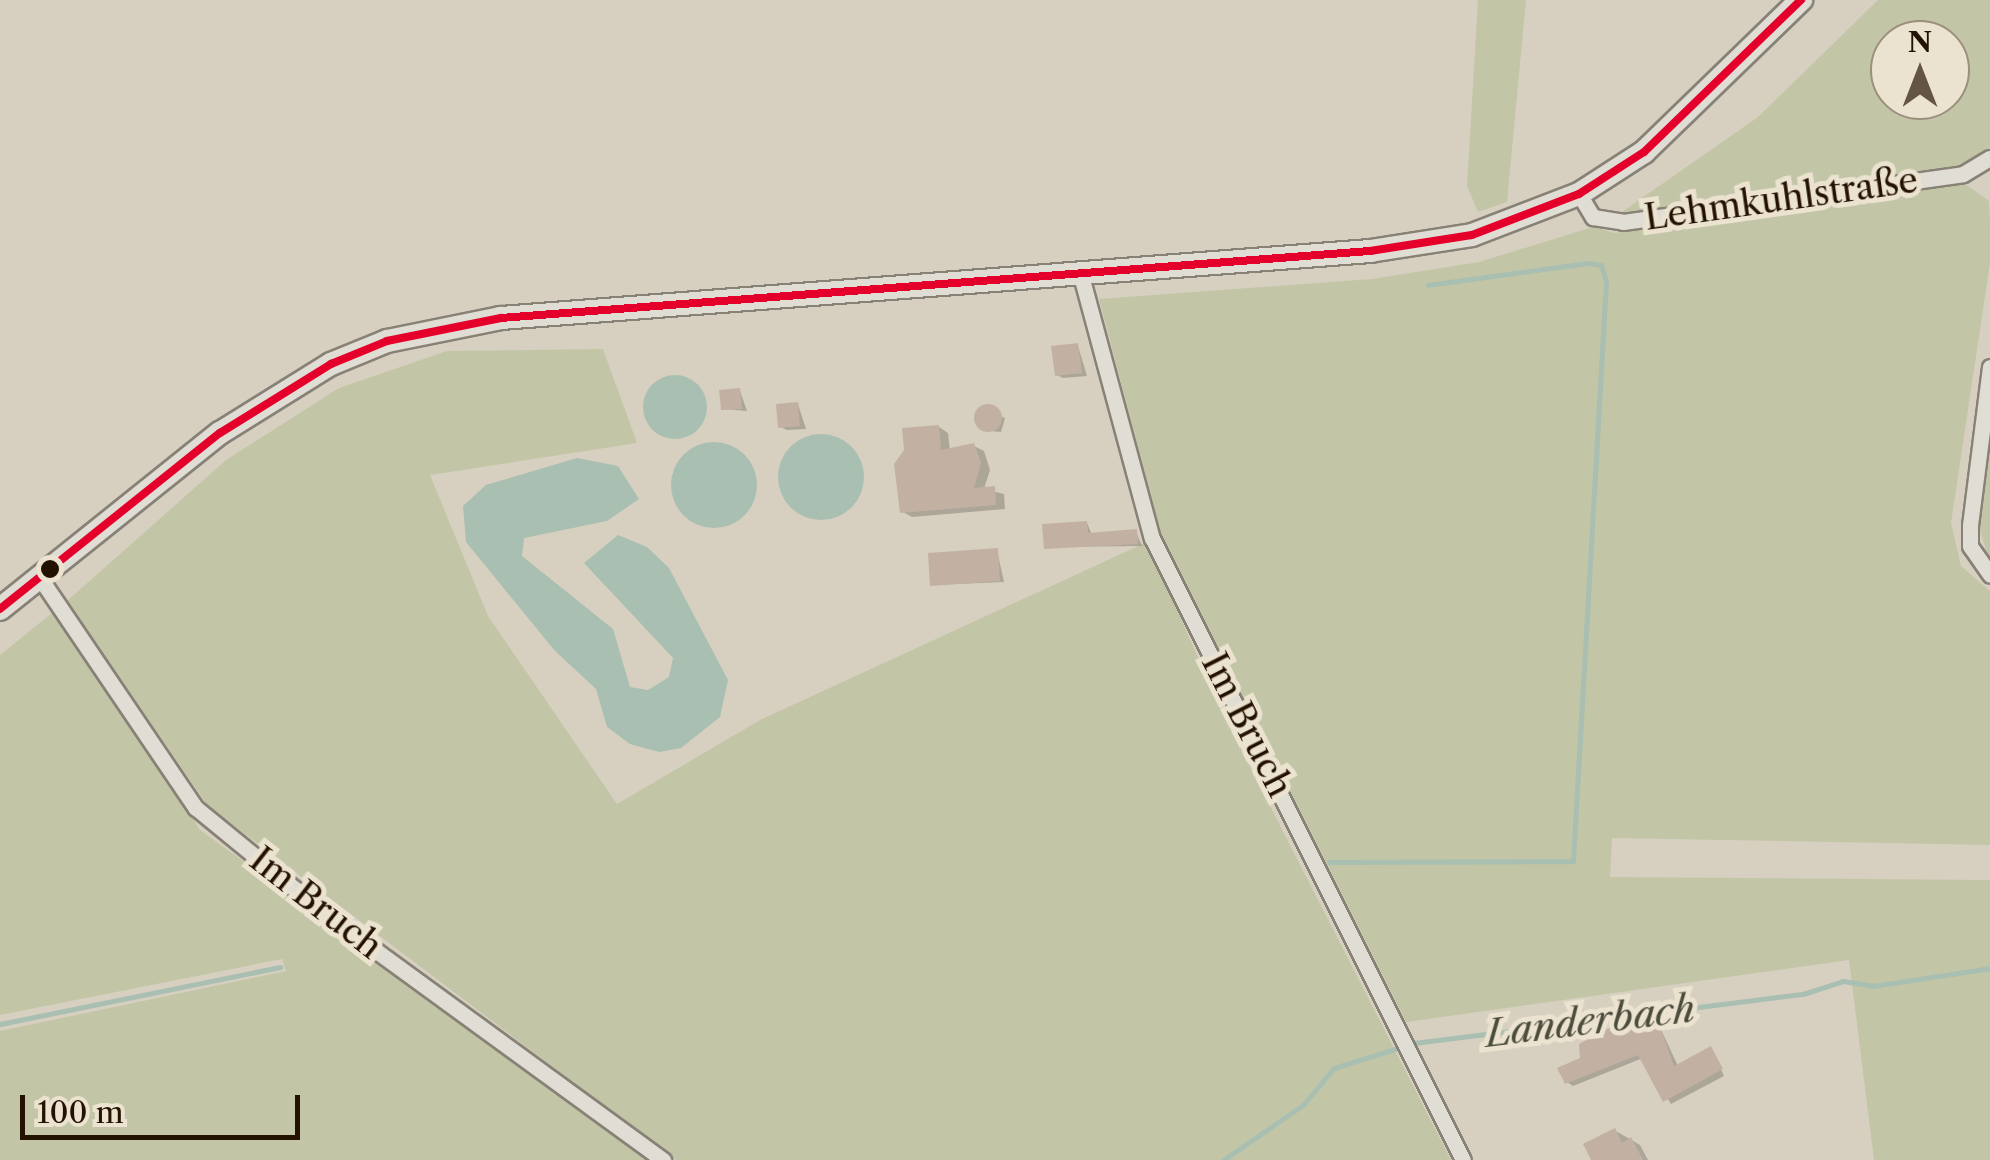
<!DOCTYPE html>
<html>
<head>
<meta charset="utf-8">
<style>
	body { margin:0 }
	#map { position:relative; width:1990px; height:1160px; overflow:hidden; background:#d7d0c0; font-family:"Libre Caslon Text",serif }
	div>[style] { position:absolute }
	.green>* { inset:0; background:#c2c6a6 }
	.water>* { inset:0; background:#a8bfb1 }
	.round { border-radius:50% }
	.shadow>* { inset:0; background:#0003 }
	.stream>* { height:5px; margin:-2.5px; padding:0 2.5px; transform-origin:2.5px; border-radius:2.5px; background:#a8bfb1 }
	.building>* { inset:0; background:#c2b1a3 }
	.roads { filter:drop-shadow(2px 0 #888176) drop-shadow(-2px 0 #888176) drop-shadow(0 2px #888176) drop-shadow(0 -2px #888176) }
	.minor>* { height:15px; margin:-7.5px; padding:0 7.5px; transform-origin:7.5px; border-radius:7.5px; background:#e0ddd5 }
	.secondary>* { height:22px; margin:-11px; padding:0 11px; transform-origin:11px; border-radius:11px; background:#e0ddd5 }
	.bus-1>* { height:8px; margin:-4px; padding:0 4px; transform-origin:4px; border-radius:4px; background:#e4002b }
	.dots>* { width:28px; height:28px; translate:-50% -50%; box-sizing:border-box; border:5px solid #ebe2d0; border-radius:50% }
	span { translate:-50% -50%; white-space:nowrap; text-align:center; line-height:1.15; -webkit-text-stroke:10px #ebe2d0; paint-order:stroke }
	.street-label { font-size:35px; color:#241200 }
	.water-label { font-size:38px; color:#4b4c3c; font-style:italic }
	.north { position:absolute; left:1870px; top:20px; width:100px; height:100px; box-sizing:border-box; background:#ebe2d0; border:2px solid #9b8f7d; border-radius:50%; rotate:0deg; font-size:28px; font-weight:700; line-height:40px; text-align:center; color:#241200 }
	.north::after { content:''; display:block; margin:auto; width:35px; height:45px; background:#635443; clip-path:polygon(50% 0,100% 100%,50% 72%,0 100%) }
	.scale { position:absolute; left:20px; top:1095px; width:280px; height:45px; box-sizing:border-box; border:5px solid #241200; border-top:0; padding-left:12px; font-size:30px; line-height:35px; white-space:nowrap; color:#241200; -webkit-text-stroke:8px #ebe2d0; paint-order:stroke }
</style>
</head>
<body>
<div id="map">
	<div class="green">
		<i style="clip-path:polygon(1478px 0,1526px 0,1507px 202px,1478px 212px,1467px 186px)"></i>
		<i style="clip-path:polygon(evenodd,1878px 0,1990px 0,1990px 148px,1982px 154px,1959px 166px,1619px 214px,1758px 117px,1878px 0,1890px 40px,1950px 40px,1950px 100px,1890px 100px,1890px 40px)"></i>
		<i style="clip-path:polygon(1961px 181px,1989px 201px,1990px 218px,1990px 263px,1951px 523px,1961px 566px,1990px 591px,1990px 845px,1612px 838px,1610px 877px,1990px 880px,1990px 1160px,1874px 1160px,1849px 960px,1406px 1022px,1161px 535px,1099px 299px,1372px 279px,1479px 262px,1593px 227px,1615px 233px)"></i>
		<i style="clip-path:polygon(603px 349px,637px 443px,430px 475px,488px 616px,617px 804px,760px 720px,1147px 542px,1222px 712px,1451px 1160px,676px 1160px,208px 806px,67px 601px,226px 460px,339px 388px,447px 351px)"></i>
		<i style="clip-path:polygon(1990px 445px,1990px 562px,1977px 522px)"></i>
		<i style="clip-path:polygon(57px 609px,200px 830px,657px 1160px,0 1160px,0 1031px,286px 971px,282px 959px,0 1015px,0 655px)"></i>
	</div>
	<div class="water">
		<i class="round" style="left:643px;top:375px;width:64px;height:64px"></i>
		<i class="round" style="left:778px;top:434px;width:86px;height:86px"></i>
		<i class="round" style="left:671px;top:442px;width:86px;height:86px"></i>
		<i style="clip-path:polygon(577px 458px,618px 466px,639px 499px,607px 521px,524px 538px,522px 556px,613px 629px,630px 687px,648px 690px,669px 677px,673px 658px,584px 563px,618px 535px,647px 547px,669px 568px,728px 680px,720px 717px,681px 748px,659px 752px,630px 744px,607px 727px,596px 689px,555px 651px,466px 542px,463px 506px,486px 485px)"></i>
	</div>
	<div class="shadow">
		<i style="clip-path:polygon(1078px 346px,1087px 376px,1063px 378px,1057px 375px)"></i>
		<i style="clip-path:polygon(740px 391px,747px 411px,724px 409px)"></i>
		<i style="clip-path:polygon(798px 404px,806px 429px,787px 430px,781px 427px)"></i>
		<i style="clip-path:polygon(983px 409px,1005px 418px,1001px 432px,981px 430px)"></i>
		<i style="clip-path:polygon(939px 427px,948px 433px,950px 451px,974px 446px,984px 451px,990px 470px,984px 489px,1004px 494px,1005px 509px,912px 517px,903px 512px)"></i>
		<i style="clip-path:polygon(1087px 523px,1092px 535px,1136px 532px,1142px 546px,1046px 547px)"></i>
		<i style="clip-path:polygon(997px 550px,1004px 582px,933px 585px)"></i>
		<i style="clip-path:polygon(1656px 1019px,1678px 1066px,1711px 1049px,1724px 1076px,1671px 1104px,1643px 1058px,1573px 1086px,1567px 1082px,1622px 1024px,1630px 1031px)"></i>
		<i style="clip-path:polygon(1614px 1130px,1640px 1145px,1648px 1160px,1597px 1160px)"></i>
	</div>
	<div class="stream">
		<i style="left:1329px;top:862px;width:244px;rotate:-0.2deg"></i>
		<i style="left:1573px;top:861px;width:581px;rotate:-86.74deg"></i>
		<i style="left:1606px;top:281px;width:17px;rotate:-107deg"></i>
		<i style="left:1601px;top:265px;width:13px;rotate:-171deg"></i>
		<i style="left:1588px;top:263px;width:162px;rotate:172.2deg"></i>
		<i style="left:0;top:1024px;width:286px;rotate:-11.5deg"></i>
		<i style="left:1223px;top:1160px;width:97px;rotate:-34.5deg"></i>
		<i style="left:1303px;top:1105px;width:48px;rotate:-50deg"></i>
		<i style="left:1334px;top:1068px;width:84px;rotate:-17.4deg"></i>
		<i style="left:1414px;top:1043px;width:392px;rotate:-7.2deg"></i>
		<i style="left:1803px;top:994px;width:42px;rotate:-18deg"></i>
		<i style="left:1843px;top:981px;width:30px;rotate:9deg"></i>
		<i style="left:1873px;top:986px;width:118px;rotate:-8.7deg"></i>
	</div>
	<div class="building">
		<i style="clip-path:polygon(1078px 343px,1082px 373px,1055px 376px,1051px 346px)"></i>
		<i style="clip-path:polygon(740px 388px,742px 409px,721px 410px,719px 390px)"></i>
		<i style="clip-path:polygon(798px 402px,800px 426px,778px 428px,776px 404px)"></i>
		<i class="round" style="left:974px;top:404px;width:28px;height:28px"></i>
		<i style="clip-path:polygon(939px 425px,941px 450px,974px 443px,981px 463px,974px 488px,995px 486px,996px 505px,900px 513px,894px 464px,904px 450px,902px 428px)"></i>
		<i style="clip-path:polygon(1087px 521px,1088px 533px,1137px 529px,1138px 544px,1044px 549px,1042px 524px)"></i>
		<i style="clip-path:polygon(998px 548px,1000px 581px,930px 586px,928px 553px)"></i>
		<i style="clip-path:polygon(1656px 1016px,1674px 1066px,1711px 1046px,1723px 1069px,1663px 1102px,1638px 1055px,1565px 1084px,1557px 1068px,1580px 1058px,1579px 1044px,1622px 1021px,1626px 1030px)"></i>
		<i style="clip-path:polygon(1615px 1128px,1622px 1143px,1631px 1137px,1643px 1160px,1591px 1160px,1583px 1144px)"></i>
	</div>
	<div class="roads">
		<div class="minor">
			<i style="left:1579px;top:194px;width:27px;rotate:59deg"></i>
			<i style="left:1593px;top:217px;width:30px;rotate:9deg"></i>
			<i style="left:1623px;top:222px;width:343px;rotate:-8deg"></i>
			<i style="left:1963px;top:174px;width:31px;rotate:-31deg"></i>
			<i style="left:1080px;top:272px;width:276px;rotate:74.9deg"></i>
			<i style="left:1152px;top:538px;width:695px;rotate:63.43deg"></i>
			<i style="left:1990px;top:367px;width:159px;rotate:97.2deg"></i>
			<i style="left:1970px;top:525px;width:21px;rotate:90deg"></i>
			<i style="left:1970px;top:546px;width:35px;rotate:55deg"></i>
			<i style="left:40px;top:578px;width:278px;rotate:55.9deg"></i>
			<i style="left:196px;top:808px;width:164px;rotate:39.3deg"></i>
			<i style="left:323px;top:912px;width:421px;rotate:36.1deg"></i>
		</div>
		<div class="secondary">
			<i style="left:0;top:609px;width:282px;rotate:-38.7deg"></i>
			<i style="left:220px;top:433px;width:131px;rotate:-31.9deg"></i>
			<i style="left:331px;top:364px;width:61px;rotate:-22.3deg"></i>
			<i style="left:387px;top:341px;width:116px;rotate:-11.4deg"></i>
			<i style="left:501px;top:318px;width:872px;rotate:-4.41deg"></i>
			<i style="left:1370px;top:251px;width:103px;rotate:-8.9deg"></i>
			<i style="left:1472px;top:235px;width:115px;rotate:-21deg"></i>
			<i style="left:1579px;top:194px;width:77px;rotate:-32.9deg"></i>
			<i style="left:1644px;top:152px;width:219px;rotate:-44.1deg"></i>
		</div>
	</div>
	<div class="bus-1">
		<i style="left:0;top:609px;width:282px;rotate:-38.7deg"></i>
		<i style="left:220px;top:433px;width:131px;rotate:-31.9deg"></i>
		<i style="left:331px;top:364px;width:61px;rotate:-22.3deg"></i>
		<i style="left:387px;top:341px;width:116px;rotate:-11.4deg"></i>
		<i style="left:501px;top:318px;width:872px;rotate:-4.41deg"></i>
		<i style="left:1370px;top:251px;width:103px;rotate:-8.9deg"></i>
		<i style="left:1472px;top:235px;width:115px;rotate:-21deg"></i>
		<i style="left:1579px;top:194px;width:77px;rotate:-32.9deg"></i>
		<i style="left:1644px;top:152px;width:219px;rotate:-44.1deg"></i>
	</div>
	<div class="dots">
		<i style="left:50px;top:569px;background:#241200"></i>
	</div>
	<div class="street-label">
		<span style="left:1781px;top:199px;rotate:-8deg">Lehmkuhlstraße</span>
		<span style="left:1247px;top:725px;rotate:63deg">Im Bruch</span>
		<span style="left:316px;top:903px;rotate:38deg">Im Bruch</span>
	</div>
	<div class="water-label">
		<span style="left:1590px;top:1021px;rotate:-7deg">Landerbach</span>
	</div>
	<div class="north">N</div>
	<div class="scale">100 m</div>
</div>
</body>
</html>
